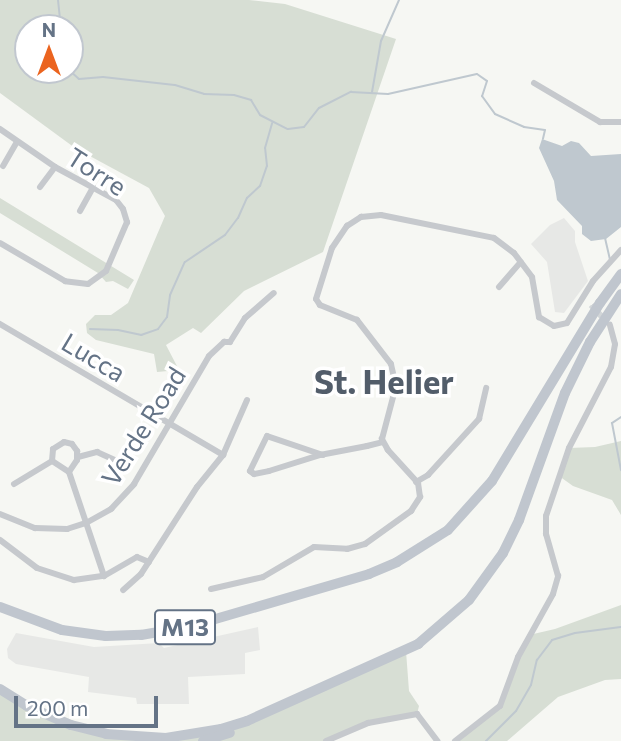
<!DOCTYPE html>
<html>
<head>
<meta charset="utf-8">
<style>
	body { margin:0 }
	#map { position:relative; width:621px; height:741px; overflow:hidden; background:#f6f7f3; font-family:Commissioner,sans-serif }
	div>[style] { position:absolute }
	.built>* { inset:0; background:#e7e8e6 }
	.green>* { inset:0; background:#d7ded4 }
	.water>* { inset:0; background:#bfc8cf }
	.stream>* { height:2px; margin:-1px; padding:0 1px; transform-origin:1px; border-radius:1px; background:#bfc8cf }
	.minor-tunnel>* { height:6px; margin-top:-3px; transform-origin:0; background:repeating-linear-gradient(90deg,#d2d6d8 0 6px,transparent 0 9px) }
	.minor>* { height:6px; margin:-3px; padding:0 3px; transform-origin:3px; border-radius:3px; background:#c6c9cd }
	.highway>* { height:10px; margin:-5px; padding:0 5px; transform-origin:5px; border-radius:5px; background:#c0c6ce }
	span { translate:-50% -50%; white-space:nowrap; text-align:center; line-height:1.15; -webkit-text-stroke:7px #fff; paint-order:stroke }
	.shield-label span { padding:2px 5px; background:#fff; border:2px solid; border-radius:5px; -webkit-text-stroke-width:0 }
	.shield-label { font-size:24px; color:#647386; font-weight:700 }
	.street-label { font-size:26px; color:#647386 }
	.district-label { font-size:33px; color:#525d6a; font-weight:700 }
	.north { position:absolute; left:14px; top:14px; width:70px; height:70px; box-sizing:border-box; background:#fff; border:2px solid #c1c7cf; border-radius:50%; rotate:0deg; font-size:19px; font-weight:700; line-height:28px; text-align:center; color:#647386 }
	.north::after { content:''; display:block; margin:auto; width:24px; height:32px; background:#eb641f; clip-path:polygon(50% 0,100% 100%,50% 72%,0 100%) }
	.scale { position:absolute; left:14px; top:696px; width:144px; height:32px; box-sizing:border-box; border:4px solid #647386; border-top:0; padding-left:9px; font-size:21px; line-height:24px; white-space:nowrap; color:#647386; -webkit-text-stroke:5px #fff; paint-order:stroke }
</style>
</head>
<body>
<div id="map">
	<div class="built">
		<i style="clip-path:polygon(564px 218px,575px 231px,575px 242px,588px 281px,564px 313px,555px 312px,547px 262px,531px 244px,550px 225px)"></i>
		<i style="clip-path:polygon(258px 627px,260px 650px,245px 653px,245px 674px,188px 677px,189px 704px,137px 704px,136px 698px,88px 692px,89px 677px,16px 664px,8px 658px,7px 649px,16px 633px,94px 647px,159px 643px,164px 648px)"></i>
	</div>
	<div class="green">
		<i style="clip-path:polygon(evenodd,0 0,249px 0,285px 4px,396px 39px,323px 252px,244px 291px,201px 333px,193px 328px,166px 345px,179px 370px,157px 372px,154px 354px,96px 340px,87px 333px,86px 324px,95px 315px,111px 315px,128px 303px,165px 216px,149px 188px,75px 148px,0 93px,0 0,28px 28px,70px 28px,70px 70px,28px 70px,28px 28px)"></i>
		<i style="clip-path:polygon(0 198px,134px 280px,128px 289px,113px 281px,106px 282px,98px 273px,0 213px)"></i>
		<i style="clip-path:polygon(621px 441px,621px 515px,612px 500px,573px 486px,559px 476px,569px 448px,595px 447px)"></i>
		<i style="clip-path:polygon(621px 605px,621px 679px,605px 680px,558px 697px,507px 741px,455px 741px,497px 710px,529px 635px,555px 629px)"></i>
		<i style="clip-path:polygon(406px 651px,409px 691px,419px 706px,417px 714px,369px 723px,326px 741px,0 741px,0 689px,47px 716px,130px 737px,221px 729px)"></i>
	</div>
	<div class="water">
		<i style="clip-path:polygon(542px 139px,562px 146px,571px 141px,579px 143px,591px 156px,621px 154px,621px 227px,606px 239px,591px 241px,582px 234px,582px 226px,557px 200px,554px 181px,539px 148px)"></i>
	</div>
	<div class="stream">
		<i style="left:58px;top:0;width:28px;rotate:84deg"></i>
		<i style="left:69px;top:70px;width:13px;rotate:42deg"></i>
		<i style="left:79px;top:79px;width:24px;rotate:-5deg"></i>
		<i style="left:103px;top:77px;width:72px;rotate:6.3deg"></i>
		<i style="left:175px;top:85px;width:30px;rotate:17deg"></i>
		<i style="left:204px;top:94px;width:30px;rotate:2deg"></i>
		<i style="left:234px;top:95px;width:18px;rotate:16deg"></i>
		<i style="left:251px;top:100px;width:17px;rotate:59deg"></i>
		<i style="left:260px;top:115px;width:31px;rotate:27deg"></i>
		<i style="left:288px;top:129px;width:16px;rotate:-7deg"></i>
		<i style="left:304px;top:127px;width:24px;rotate:-52deg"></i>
		<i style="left:319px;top:108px;width:36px;rotate:-27deg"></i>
		<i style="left:351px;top:92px;width:37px;rotate:3deg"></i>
		<i style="left:388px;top:94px;width:91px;rotate:-12.7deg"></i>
		<i style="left:477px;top:74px;width:12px;rotate:35deg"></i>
		<i style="left:487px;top:81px;width:16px;rotate:108deg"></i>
		<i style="left:482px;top:96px;width:22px;rotate:54deg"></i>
		<i style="left:495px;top:114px;width:32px;rotate:24deg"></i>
		<i style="left:524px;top:127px;width:21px;rotate:8deg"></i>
		<i style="left:545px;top:130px;width:9px;rotate:103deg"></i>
		<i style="left:372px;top:92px;width:52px;rotate:-80deg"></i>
		<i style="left:381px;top:41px;width:45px;rotate:-66.3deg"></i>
		<i style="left:605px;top:238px;width:22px;rotate:77deg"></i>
		<i style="left:90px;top:329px;width:28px;rotate:2deg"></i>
		<i style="left:118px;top:330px;width:24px;rotate:12deg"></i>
		<i style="left:141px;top:335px;width:18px;rotate:-19deg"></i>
		<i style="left:158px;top:329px;width:15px;rotate:-53deg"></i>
		<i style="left:167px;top:317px;width:22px;rotate:-82deg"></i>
		<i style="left:170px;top:295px;width:36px;rotate:-66deg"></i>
		<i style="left:185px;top:262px;width:48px;rotate:-34deg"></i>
		<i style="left:225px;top:235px;width:21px;rotate:-53deg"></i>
		<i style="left:238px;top:218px;width:22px;rotate:-66deg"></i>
		<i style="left:247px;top:198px;width:18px;rotate:-43deg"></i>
		<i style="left:260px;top:186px;width:21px;rotate:-71deg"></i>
		<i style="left:267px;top:166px;width:18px;rotate:-96deg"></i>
		<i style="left:265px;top:148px;width:26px;rotate:-74deg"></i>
		<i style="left:621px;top:417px;width:11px;rotate:146deg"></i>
		<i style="left:612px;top:423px;width:48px;rotate:79.2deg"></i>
		<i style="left:486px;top:741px;width:42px;rotate:-45deg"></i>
		<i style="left:516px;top:711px;width:30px;rotate:-60deg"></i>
		<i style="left:531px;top:685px;width:26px;rotate:-77deg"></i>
		<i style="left:537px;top:660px;width:25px;rotate:-53deg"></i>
		<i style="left:552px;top:640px;width:24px;rotate:-17deg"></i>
		<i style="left:575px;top:633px;width:46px;rotate:-7.4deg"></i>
	</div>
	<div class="minor-tunnel">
		<i style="left:591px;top:305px;width:22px;rotate:47deg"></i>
	</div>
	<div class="minor">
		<i style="left:534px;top:83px;width:77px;rotate:30.6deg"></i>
		<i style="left:600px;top:122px;width:21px"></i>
		<i style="left:0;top:129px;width:67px;rotate:34.6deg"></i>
		<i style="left:55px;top:167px;width:69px;rotate:28.4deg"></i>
		<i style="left:116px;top:200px;width:11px;rotate:52deg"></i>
		<i style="left:123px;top:209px;width:14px;rotate:73deg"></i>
		<i style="left:127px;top:222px;width:53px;rotate:113.2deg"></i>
		<i style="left:106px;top:271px;width:22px;rotate:144deg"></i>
		<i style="left:88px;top:284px;width:23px;rotate:-173deg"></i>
		<i style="left:65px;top:281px;width:75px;rotate:-149.7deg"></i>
		<i style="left:3px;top:166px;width:28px;rotate:-60deg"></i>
		<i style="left:40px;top:187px;width:25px;rotate:-53deg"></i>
		<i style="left:80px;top:211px;width:26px;rotate:-61deg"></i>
		<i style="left:499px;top:287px;width:33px;rotate:-49deg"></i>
		<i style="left:0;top:324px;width:259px;rotate:30.4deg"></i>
		<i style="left:223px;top:455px;width:41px;rotate:129.1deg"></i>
		<i style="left:197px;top:487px;width:103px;rotate:122.8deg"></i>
		<i style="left:141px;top:574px;width:24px;rotate:138deg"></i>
		<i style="left:64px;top:442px;width:8px;rotate:14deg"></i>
		<i style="left:72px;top:444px;width:9px;rotate:54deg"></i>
		<i style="left:77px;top:451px;width:9px;rotate:90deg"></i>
		<i style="left:77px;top:460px;width:14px;rotate:124deg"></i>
		<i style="left:69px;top:472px;width:20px;rotate:-147deg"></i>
		<i style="left:52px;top:461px;width:12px;rotate:-85deg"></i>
		<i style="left:53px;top:449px;width:13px;rotate:-32deg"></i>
		<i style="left:223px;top:455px;width:60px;rotate:-66.4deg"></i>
		<i style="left:323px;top:455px;width:59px;rotate:-161.3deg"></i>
		<i style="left:267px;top:436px;width:39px;rotate:116deg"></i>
		<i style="left:250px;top:471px;width:5px;rotate:37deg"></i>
		<i style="left:254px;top:474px;width:15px;rotate:-11deg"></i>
		<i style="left:269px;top:471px;width:53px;rotate:-17.4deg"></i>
		<i style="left:320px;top:455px;width:48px;rotate:-10.8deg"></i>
		<i style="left:367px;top:446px;width:16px;rotate:-14deg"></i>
		<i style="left:78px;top:457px;width:20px;rotate:-15deg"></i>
		<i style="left:97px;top:452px;width:20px;rotate:24deg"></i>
		<i style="left:69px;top:472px;width:110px;rotate:71.4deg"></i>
		<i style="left:416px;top:482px;width:14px;rotate:-30deg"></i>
		<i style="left:428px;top:475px;width:76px;rotate:-47.7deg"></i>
		<i style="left:479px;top:419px;width:32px;rotate:-77deg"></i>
		<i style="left:14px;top:484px;width:44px;rotate:-31.2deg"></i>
		<i style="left:0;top:514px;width:38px;rotate:22deg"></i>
		<i style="left:35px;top:528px;width:32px;rotate:2deg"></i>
		<i style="left:67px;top:529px;width:20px;rotate:-18deg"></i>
		<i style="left:86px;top:523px;width:29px;rotate:-29deg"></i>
		<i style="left:111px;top:509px;width:34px;rotate:-47deg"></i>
		<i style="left:134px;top:484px;width:148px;rotate:-59.6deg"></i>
		<i style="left:209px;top:356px;width:21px;rotate:-43deg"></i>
		<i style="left:224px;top:342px;width:6px"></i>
		<i style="left:230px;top:342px;width:28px;rotate:-58deg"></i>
		<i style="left:245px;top:318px;width:38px;rotate:-41deg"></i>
		<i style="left:0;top:540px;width:46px;rotate:37.1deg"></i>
		<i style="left:37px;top:568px;width:39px;rotate:18deg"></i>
		<i style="left:74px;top:580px;width:30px;rotate:-8deg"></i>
		<i style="left:104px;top:576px;width:38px;rotate:-30deg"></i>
		<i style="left:137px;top:557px;width:13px;rotate:23deg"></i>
		<i style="left:211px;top:589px;width:53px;rotate:-13deg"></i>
		<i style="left:263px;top:577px;width:59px;rotate:-30.5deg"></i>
		<i style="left:314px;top:547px;width:33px;rotate:3deg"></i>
		<i style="left:347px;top:549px;width:19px;rotate:-16deg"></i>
		<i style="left:365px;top:544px;width:57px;rotate:-35.7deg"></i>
		<i style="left:411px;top:511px;width:17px;rotate:-57deg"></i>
		<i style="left:420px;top:497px;width:14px;rotate:-98deg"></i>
		<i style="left:418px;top:483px;width:45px;rotate:-132.3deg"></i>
		<i style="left:388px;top:450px;width:13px;rotate:-119deg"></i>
		<i style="left:382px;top:439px;width:55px;rotate:-75.2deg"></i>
		<i style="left:396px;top:386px;width:23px;rotate:-103deg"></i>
		<i style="left:391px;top:364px;width:56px;rotate:-127.7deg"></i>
		<i style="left:357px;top:320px;width:40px;rotate:-158deg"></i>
		<i style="left:320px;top:305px;width:7px;rotate:-124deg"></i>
		<i style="left:316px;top:299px;width:53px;rotate:-72.6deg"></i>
		<i style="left:332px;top:248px;width:27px;rotate:-56deg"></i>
		<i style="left:347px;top:226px;width:17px;rotate:-33deg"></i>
		<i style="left:361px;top:217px;width:20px;rotate:-6deg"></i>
		<i style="left:381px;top:215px;width:115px;rotate:11.5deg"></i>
		<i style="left:494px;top:238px;width:25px;rotate:37deg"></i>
		<i style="left:514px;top:253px;width:30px;rotate:53deg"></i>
		<i style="left:532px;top:277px;width:41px;rotate:80.1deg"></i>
		<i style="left:539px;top:317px;width:17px;rotate:31deg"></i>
		<i style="left:554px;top:326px;width:13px;rotate:-13deg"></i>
		<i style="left:567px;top:323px;width:49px;rotate:-58.2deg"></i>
		<i style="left:593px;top:281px;width:42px;rotate:-47.9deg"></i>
		<i style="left:326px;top:741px;width:46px;rotate:-23.2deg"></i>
		<i style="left:368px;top:723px;width:50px;rotate:-10.4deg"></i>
		<i style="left:417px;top:714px;width:34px;rotate:53deg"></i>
		<i style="left:455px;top:741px;width:57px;rotate:-37.9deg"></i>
		<i style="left:500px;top:706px;width:52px;rotate:-69.8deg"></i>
		<i style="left:518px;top:657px;width:72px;rotate:-60.9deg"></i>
		<i style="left:553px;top:594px;width:19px;rotate:-74deg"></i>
		<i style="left:558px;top:576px;width:44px;rotate:-105.9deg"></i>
		<i style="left:546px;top:534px;width:18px;rotate:-90deg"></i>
		<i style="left:546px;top:516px;width:72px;rotate:-71.3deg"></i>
		<i style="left:569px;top:448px;width:91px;rotate:-62.6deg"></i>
		<i style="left:611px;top:367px;width:23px;rotate:-80deg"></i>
		<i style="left:615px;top:344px;width:20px;rotate:-105deg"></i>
	</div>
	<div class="highway">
		<i style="left:0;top:607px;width:66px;rotate:20.4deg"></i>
		<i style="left:62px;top:630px;width:44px;rotate:7.8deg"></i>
		<i style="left:106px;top:636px;width:35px;rotate:-2deg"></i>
		<i style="left:141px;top:635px;width:48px;rotate:-9.7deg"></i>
		<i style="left:188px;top:627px;width:189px;rotate:-16.3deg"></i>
		<i style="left:369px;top:574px;width:30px;rotate:-23deg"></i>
		<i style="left:397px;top:562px;width:60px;rotate:-32.1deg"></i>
		<i style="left:448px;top:530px;width:66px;rotate:-48.1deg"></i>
		<i style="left:492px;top:481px;width:208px;rotate:-58.8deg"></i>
		<i style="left:600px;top:303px;width:36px;rotate:-54deg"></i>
		<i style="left:0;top:689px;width:32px;rotate:32deg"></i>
		<i style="left:27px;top:706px;width:48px;rotate:23.4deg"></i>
		<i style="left:71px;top:725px;width:36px;rotate:14deg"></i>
		<i style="left:106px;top:734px;width:60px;rotate:3.8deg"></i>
		<i style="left:166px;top:738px;width:56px;rotate:-9.3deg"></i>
		<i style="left:221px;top:729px;width:27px;rotate:-17deg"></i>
		<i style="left:247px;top:721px;width:188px;rotate:-24.2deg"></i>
		<i style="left:418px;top:644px;width:67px;rotate:-40.8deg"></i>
		<i style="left:469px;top:600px;width:58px;rotate:-54.1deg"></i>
		<i style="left:503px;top:553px;width:37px;rotate:-64deg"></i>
		<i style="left:519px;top:520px;width:135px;rotate:-70.1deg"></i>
		<i style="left:565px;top:393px;width:57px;rotate:-63.9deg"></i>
		<i style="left:590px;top:342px;width:57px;rotate:-57.1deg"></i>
		<i style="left:203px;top:741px;width:28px;rotate:-17deg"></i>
	</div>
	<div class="shield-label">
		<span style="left:185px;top:627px">M13</span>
	</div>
	<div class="street-label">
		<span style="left:97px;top:171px;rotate:33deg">Torre</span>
		<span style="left:94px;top:357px;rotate:31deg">Lucca</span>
		<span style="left:143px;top:426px;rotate:-58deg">Verde Road</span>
	</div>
	<div class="district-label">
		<span style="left:384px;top:381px">St. Helier</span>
	</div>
	<div class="north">N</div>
	<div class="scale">200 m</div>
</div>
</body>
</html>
